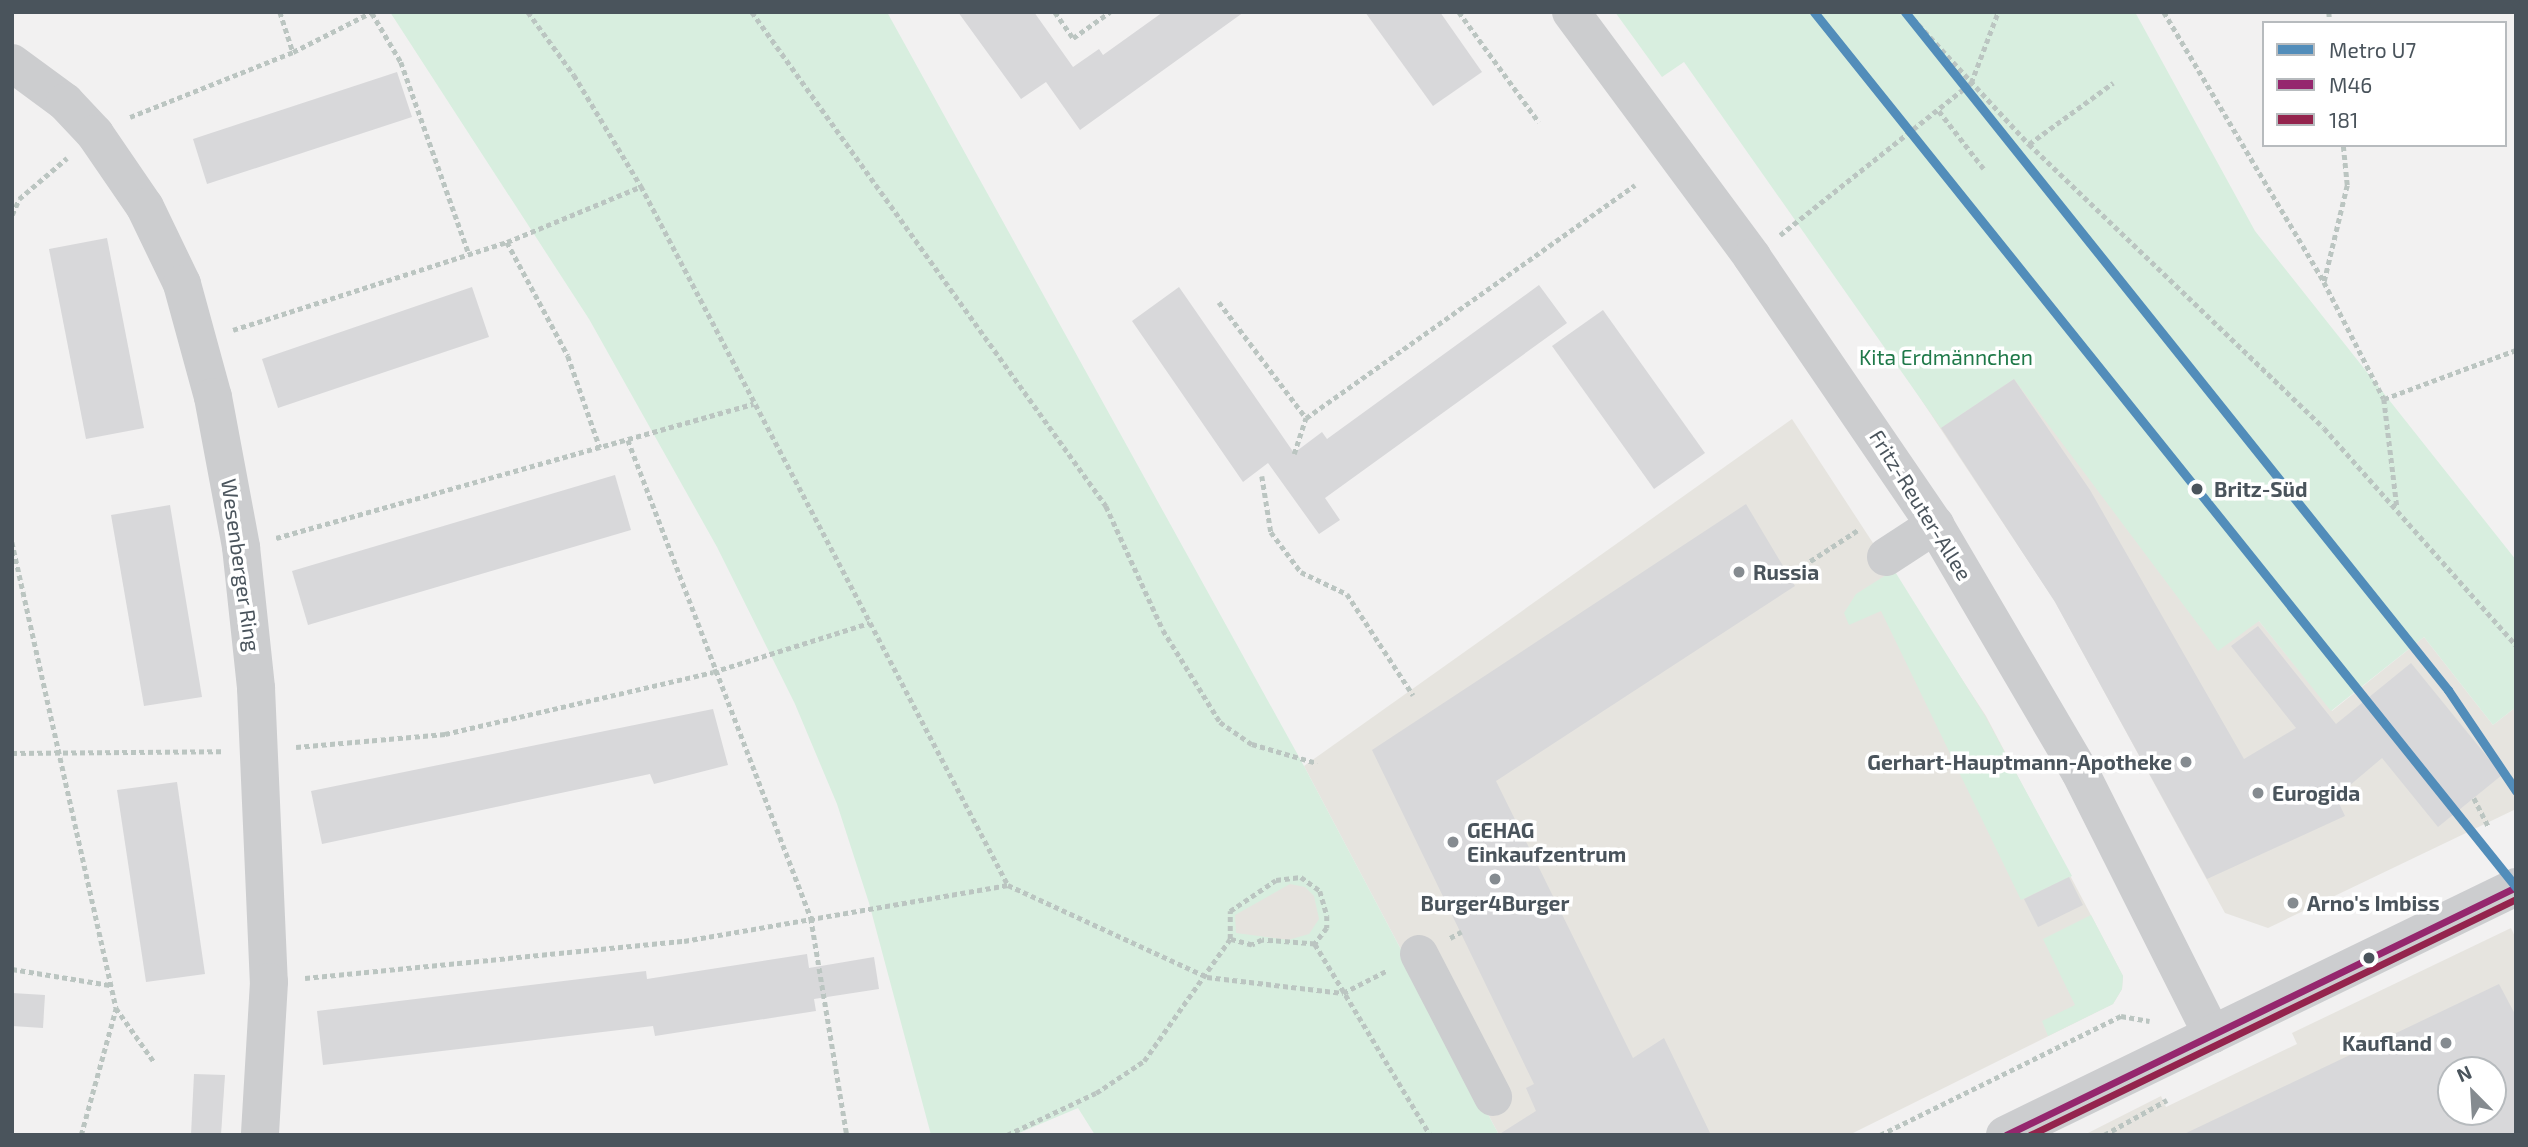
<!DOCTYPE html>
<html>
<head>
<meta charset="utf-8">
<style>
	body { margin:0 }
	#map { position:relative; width:2528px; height:1147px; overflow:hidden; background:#f2f1f1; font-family:"Exo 2",sans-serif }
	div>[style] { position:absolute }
	.commercial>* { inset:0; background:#e6e4df }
	.green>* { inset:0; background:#d8eedf }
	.sand>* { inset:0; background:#e5e3de }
	.building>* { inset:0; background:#d8d8da }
	.path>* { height:4.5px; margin-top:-2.25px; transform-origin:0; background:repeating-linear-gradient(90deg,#bbc5c1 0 5px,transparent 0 8.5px) }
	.minor>* { height:38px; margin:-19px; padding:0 19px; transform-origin:19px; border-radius:19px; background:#cccdcf }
	.bus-1>* { height:7px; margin:-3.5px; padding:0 3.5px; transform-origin:3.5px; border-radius:3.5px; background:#95276e }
	.bus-2>* { height:7px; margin:-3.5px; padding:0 3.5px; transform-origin:3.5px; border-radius:3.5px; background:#94244d }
	.metro-1>* { height:9px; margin:-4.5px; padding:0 4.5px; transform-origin:4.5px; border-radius:4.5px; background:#528dba }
	.dots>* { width:19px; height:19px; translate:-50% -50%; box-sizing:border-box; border:4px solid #fff; border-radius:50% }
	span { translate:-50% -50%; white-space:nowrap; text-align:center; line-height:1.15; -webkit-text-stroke:7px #fff; paint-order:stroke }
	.park-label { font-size:21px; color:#1f7949 }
	.stop-label { font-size:21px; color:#4a545c; font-weight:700 }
	.left { translate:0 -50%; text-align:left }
	.street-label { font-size:21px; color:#4a545c }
	.poi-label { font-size:21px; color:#4a545c; font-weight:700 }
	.right { translate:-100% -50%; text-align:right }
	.frame { position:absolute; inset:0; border:14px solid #4a545c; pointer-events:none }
	.legend { position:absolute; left:2262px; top:21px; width:245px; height:126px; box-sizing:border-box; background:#fff; border:2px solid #b7bbbe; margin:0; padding:9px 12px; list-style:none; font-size:21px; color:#4a545c }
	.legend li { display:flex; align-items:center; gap:14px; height:35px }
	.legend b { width:35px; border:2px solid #b7bbbe }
	.north { position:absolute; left:2437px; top:1056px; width:70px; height:70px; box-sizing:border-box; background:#fff; border:2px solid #b7bbbe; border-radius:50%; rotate:336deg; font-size:19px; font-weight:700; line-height:28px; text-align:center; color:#4a545c }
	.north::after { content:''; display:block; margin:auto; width:24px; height:32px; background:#858b90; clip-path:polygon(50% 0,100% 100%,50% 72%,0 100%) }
</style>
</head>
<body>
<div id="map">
	<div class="commercial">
		<i style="clip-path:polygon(1952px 287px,2259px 621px,2332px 711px,2424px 637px,2493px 725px,2516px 707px,2516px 809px,2268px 928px,2225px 913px,2054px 600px,1879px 336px)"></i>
		<i style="clip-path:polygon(1792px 419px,1986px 716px,2123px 976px,2122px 989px,2113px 1004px,1849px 1135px,1499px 1135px,1304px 766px)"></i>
		<i style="clip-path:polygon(evenodd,2511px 928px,2516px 939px,2516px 1135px,2084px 1135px,2161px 1096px,2166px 1107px,2297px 1044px,2292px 1033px,2511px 928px,2451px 1070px,2493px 1070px,2493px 1112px,2451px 1112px,2451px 1070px)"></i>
	</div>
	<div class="green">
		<i style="clip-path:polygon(390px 12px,887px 12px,1304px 766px,1499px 1135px,1095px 1135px,1078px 1108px,1014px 1135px,931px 1135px,869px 903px,837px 804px,795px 704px,717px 547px,589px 319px)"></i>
		<i style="clip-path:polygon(1615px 12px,2135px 12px,2255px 231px,2516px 560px,2516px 707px,2493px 725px,2424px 637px,2331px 711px,2259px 621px,2218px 651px,2014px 379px,1941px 428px,1684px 62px,1662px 77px)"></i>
		<i style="clip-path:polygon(1894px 570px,1985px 716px,2072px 876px,2021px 900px,1881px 611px,1849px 625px,1844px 613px,1856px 594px)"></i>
		<i style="clip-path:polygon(2091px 915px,2123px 976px,2122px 989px,2113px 1004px,2048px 1036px,2042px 1021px,2075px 1005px,2043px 939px)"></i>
	</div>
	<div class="sand">
		<i style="clip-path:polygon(1290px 884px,1305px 887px,1314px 896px,1319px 919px,1309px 934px,1288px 940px,1236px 933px,1235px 915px)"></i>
	</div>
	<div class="building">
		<i style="clip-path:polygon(958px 12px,1034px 12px,1073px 67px,1099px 49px,1103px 55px,1163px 12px,1244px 12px,1080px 130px,1046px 82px,1021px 99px)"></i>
		<i style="clip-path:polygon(1365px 12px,1440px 12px,1482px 72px,1433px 106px)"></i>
		<i style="clip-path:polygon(397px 72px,412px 117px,207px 184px,193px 139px)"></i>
		<i style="clip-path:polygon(107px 238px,144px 428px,86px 439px,49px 249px)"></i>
		<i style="clip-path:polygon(1539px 285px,1567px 323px,1325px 498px,1340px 520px,1319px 534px,1268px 463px,1243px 482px,1132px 321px,1179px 287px,1294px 453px,1322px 432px,1327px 439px)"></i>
		<i style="clip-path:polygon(472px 287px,489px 337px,278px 408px,262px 359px)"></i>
		<i style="clip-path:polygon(1603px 310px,1705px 453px,1654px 489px,1552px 346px)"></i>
		<i style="clip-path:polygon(2014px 379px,2090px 490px,2244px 759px,2296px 728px,2231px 646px,2258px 626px,2336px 724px,2411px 663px,2502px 775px,2438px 827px,2382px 758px,2336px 797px,2345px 816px,2207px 879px,2055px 602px,1941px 428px)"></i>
		<i style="clip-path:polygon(615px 475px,631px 530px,308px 625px,292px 571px)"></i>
		<i style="clip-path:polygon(1746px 504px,1795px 586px,1496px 781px,1633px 1058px,1664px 1038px,1711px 1135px,1498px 1135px,1536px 1111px,1526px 1088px,1534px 1084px,1372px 750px)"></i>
		<i style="clip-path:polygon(170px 505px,202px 697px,144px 706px,111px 515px)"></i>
		<i style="clip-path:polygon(713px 709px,728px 765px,654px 784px,650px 774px,322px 844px,311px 791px)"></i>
		<i style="clip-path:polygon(177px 782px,205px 974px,146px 982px,117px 790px)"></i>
		<i style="clip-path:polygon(2069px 877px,2083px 905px,2038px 927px,2024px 899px)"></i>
		<i style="clip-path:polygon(807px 954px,809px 968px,874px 957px,879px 989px,814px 999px,816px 1011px,655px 1036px,653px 1026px,323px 1065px,317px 1011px,646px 971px,647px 979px)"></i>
		<i style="clip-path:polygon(evenodd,2499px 984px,2516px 1016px,2516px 1135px,2182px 1135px,2499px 984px,2451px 1070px,2493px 1070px,2493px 1112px,2451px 1112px,2451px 1070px)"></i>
		<i style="clip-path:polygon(12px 993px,45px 995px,43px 1028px,12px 1026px)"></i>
		<i style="clip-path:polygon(194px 1074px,225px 1075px,221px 1135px,191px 1135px)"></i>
	</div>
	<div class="path">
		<i style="left:280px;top:12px;width:42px;rotate:72deg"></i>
		<i style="left:528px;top:12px;width:78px;rotate:53.9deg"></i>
		<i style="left:574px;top:75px;width:130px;rotate:58.9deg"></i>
		<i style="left:641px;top:186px;width:789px;rotate:62.3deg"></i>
		<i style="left:752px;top:12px;width:608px;rotate:54.37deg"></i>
		<i style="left:1106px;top:506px;width:136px;rotate:65.3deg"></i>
		<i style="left:1163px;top:630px;width:108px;rotate:58.2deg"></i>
		<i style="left:1220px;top:722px;width:39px;rotate:35deg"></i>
		<i style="left:1252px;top:744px;width:68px;rotate:16.3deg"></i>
		<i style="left:1055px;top:12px;width:32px;rotate:55deg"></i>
		<i style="left:1073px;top:38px;width:45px;rotate:-35.1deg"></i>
		<i style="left:1459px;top:12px;width:136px;rotate:54deg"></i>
		<i style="left:1907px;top:12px;width:180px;rotate:47.3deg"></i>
		<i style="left:2029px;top:144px;width:409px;rotate:43.9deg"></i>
		<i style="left:2324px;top:428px;width:290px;rotate:48.5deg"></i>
		<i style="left:2164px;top:12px;width:314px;rotate:59.3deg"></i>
		<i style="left:2324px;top:282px;width:131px;rotate:62.9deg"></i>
		<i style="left:2384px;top:399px;width:108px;rotate:83.1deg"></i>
		<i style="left:2329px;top:12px;width:11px;rotate:85deg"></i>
		<i style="left:372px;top:13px;width:57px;rotate:59.4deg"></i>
		<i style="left:401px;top:62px;width:204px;rotate:70.5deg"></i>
		<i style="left:1939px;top:111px;width:73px;rotate:52.2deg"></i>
		<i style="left:130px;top:117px;width:175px;rotate:-21.7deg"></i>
		<i style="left:293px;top:52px;width:89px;rotate:-26.9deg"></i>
		<i style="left:2029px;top:144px;width:104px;rotate:-36deg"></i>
		<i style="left:12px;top:215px;width:17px;rotate:-66deg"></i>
		<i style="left:19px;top:199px;width:63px;rotate:-40.5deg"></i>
		<i style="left:1780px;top:235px;width:244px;rotate:-38.5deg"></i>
		<i style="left:1971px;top:83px;width:76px;rotate:-69.2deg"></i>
		<i style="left:507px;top:242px;width:129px;rotate:61.8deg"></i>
		<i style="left:568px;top:356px;width:97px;rotate:70.8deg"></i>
		<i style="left:2324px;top:281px;width:99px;rotate:-76.5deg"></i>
		<i style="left:2347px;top:185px;width:40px;rotate:-95.7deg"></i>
		<i style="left:1219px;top:302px;width:145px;rotate:53.1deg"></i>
		<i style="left:1306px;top:418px;width:403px;rotate:-35.3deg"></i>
		<i style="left:233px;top:330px;width:288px;rotate:-17.8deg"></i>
		<i style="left:507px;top:242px;width:144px;rotate:-22.5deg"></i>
		<i style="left:2384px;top:399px;width:141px;rotate:-20.4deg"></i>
		<i style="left:628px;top:440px;width:512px;rotate:69.05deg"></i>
		<i style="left:811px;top:918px;width:220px;rotate:80.6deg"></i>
		<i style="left:1294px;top:454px;width:38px;rotate:-72deg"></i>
		<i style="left:1262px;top:476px;width:57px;rotate:80.9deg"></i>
		<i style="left:1271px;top:532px;width:50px;rotate:53.1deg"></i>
		<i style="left:1301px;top:572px;width:51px;rotate:25.6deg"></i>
		<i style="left:1347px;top:594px;width:121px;rotate:56.8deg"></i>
		<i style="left:276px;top:538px;width:496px;rotate:-15.7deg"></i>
		<i style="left:12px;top:542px;width:477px;rotate:77.4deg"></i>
		<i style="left:116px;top:1008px;width:67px;rotate:54.7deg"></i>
		<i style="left:1789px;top:575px;width:82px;rotate:-33.1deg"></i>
		<i style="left:296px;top:747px;width:150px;rotate:-5deg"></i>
		<i style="left:445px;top:734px;width:275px;rotate:-13deg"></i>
		<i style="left:713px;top:672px;width:164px;rotate:-17.4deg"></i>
		<i style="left:2488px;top:749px;width:46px;rotate:52.1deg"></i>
		<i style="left:12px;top:753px;width:209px;rotate:-0.5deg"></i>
		<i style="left:2474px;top:798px;width:33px;rotate:63deg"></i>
		<i style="left:1301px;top:877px;width:24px;rotate:36deg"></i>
		<i style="left:1320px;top:891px;width:26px;rotate:74deg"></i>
		<i style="left:1327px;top:916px;width:12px;rotate:90deg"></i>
		<i style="left:1327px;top:928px;width:20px;rotate:127deg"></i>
		<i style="left:1315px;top:944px;width:53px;rotate:-175.7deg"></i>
		<i style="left:1262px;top:940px;width:11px;rotate:153deg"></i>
		<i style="left:1252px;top:945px;width:23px;rotate:-165deg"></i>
		<i style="left:1230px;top:939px;width:28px;rotate:-90deg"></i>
		<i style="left:1230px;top:911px;width:55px;rotate:-34deg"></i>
		<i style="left:1276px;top:880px;width:25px;rotate:-7deg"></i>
		<i style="left:2341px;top:898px;width:16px;rotate:68deg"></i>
		<i style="left:1450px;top:938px;width:13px;rotate:-29deg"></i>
		<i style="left:1315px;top:944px;width:223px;rotate:58.9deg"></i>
		<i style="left:12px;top:969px;width:99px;rotate:9.3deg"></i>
		<i style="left:305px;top:978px;width:381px;rotate:-5.6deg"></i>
		<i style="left:684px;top:941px;width:329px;rotate:-9.8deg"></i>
		<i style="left:1008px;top:885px;width:219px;rotate:24.8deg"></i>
		<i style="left:1207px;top:977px;width:137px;rotate:6.7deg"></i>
		<i style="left:1343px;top:993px;width:48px;rotate:-27.1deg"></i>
		<i style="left:81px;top:1135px;width:132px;rotate:-74.6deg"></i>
		<i style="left:1007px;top:1135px;width:98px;rotate:-25.3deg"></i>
		<i style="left:1096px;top:1093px;width:58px;rotate:-33.7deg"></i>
		<i style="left:1144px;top:1061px;width:149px;rotate:-54.8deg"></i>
		<i style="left:1880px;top:1135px;width:269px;rotate:-26.3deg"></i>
		<i style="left:2121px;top:1016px;width:29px;rotate:10deg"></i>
		<i style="left:2104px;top:1135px;width:72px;rotate:-29.1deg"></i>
	</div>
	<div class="minor">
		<i style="left:1571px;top:12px;width:305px;rotate:53.5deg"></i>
		<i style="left:1752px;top:257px;width:325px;rotate:55.7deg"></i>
		<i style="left:1935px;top:525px;width:286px;rotate:59.6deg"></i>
		<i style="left:2080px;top:772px;width:294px;rotate:63.3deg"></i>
		<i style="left:12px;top:63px;width:66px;rotate:36.3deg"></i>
		<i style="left:65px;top:102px;width:44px;rotate:46.8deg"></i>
		<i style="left:95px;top:134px;width:88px;rotate:55.6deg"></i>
		<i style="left:145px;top:207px;width:85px;rotate:64.3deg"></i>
		<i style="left:182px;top:284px;width:117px;rotate:74.7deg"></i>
		<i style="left:213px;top:397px;width:153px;rotate:79.4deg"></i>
		<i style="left:241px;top:547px;width:142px;rotate:83.9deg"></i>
		<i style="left:256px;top:688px;width:294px;rotate:87.5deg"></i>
		<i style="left:269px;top:982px;width:153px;rotate:93.4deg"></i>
		<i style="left:1886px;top:557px;width:59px;rotate:-33.1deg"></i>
		<i style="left:1419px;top:954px;width:161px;rotate:62.6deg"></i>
		<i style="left:2005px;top:1135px;width:568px;rotate:-25.89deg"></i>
	</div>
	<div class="bus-1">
		<i style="left:2006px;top:1135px;width:567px;rotate:-25.93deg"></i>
	</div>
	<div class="bus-2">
		<i style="left:2030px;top:1135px;width:540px;rotate:-25.9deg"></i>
	</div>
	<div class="metro-1">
		<i style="left:1814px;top:12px;width:1122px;rotate:51.26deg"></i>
		<i style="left:1905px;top:12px;width:869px;rotate:51.31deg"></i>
		<i style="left:2448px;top:690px;width:122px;rotate:56deg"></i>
	</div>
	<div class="dots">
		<i style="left:2197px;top:489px;background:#4a545c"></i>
		<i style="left:1739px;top:572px;background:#858b90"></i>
		<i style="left:2186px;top:762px;background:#858b90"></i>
		<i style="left:2258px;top:793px;background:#858b90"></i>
		<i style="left:1453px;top:842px;background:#858b90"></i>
		<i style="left:1495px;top:879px;background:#858b90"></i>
		<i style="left:2293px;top:903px;background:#858b90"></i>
		<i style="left:2369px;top:958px;background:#4a545c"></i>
		<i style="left:2446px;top:1043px;background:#858b90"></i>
	</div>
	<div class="park-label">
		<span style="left:1946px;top:357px">Kita Erdmännchen</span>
	</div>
	<div class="stop-label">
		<span class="left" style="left:2214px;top:489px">Britz-Süd</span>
	</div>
	<div class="street-label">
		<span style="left:1921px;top:505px;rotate:58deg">Fritz-Reuter-Allee</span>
		<span style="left:241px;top:565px;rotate:82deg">Wesenberger Ring</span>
	</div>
	<div class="poi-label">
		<span class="left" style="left:1753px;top:572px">Russia</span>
		<span class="right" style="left:2172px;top:762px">Gerhart-Hauptmann-Apotheke</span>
		<span class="left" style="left:2272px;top:793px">Eurogida</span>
		<span class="left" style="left:1467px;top:842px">GEHAG<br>Einkaufzentrum</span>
		<span style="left:1495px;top:903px">Burger4Burger</span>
		<span class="left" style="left:2307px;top:903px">Arno's Imbiss</span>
		<span class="right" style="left:2432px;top:1043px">Kaufland</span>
	</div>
	<div class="frame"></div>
	<ul class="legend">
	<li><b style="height:9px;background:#528dba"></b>Metro U7</li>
	<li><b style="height:9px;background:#95276e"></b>M46</li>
	<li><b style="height:9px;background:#94244d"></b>181</li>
	</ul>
	<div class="north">N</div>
</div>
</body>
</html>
